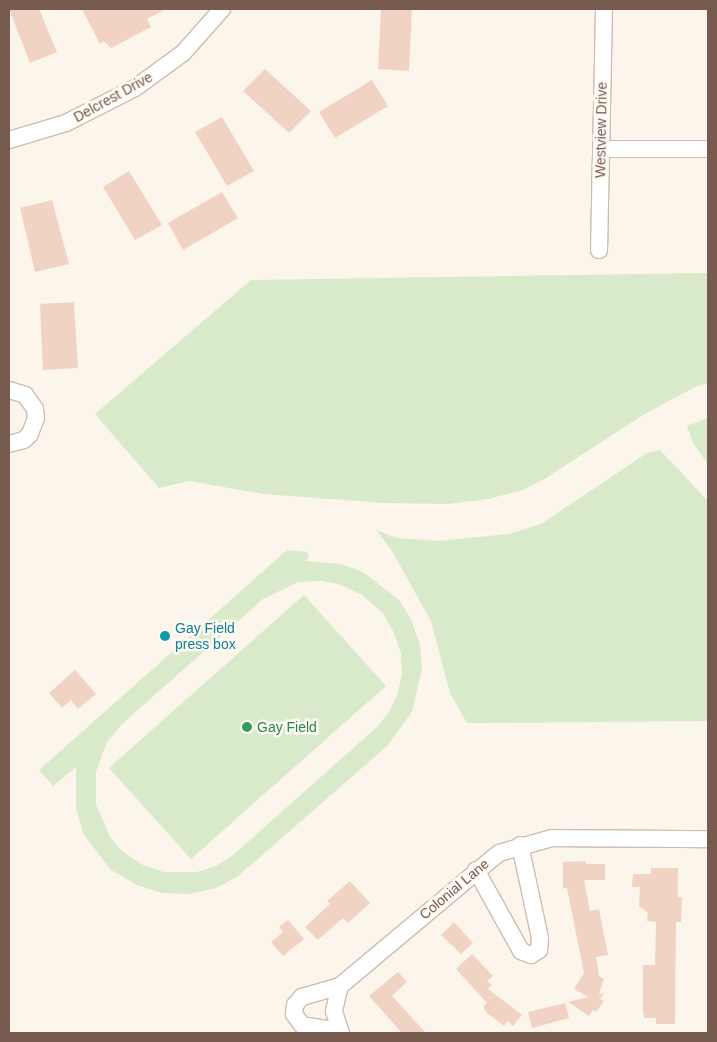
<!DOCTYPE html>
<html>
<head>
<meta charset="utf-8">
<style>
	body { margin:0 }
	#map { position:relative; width:717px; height:1042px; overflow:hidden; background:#fcf5eb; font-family:Helvetica,sans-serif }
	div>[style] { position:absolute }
	.green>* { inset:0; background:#d8eac9 }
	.building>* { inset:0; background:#f1d3c4 }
	.roads { filter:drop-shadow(1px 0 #cebcb0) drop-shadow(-1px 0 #cebcb0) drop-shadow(0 1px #cebcb0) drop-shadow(0 -1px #cebcb0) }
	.minor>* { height:16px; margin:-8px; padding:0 8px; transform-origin:8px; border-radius:8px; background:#fff }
	.dots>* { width:14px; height:14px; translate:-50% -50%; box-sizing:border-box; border:2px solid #fef9f2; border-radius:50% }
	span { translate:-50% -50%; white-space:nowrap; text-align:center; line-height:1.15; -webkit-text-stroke:5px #fef9f2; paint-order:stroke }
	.street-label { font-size:14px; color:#775b4e }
	.culture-label { font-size:14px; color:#0d838f }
	.left { translate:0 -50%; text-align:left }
	.leisure-label { font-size:14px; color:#27864d }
	.frame { position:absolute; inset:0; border:10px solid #775b4e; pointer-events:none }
</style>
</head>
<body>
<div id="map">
	<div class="green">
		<i style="clip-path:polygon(708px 273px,708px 383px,697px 386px,643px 415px,546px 478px,523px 490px,488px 499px,448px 504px,385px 503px,263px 494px,189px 481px,159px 488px,95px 414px,251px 280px)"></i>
		<i style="clip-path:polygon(708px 418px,708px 464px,693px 443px,687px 426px)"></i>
		<i style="clip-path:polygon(660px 450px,708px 501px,708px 721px,467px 723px,450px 693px,431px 621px,392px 551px,376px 530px,397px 538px,438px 541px,509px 534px,541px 524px,647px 453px)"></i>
		<i style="clip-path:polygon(evenodd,287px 550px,307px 552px,309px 557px,305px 561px,341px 564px,363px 572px,399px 600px,411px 619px,420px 645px,422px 668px,412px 712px,387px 746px,237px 877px,216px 888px,189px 894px,162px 893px,137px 885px,111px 870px,84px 835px,76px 809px,76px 767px,53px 786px,39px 770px,287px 550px,321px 581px,339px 584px,362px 595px,383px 613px,393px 631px,401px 653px,402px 673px,398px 693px,389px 712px,377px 727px,232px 856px,214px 867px,197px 872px,164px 872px,143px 865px,123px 852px,110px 837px,96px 804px,96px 772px,107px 742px,122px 724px,263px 599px,298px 582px,321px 581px)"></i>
		<i style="clip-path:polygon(304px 595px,386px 686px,191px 859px,109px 768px)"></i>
	</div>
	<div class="building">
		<i style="clip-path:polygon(9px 9px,39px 9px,57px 52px,30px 63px)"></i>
		<i style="clip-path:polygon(82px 9px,166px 9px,147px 19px,151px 27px,111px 48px,104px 41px,100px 44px)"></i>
		<i style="clip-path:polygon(381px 9px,412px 9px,409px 71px,378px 69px)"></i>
		<i style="clip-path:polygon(265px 69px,311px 111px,289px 133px,243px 91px)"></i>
		<i style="clip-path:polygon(372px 80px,388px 106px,335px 138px,319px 112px)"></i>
		<i style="clip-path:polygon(222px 117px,254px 171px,227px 186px,195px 132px)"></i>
		<i style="clip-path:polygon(129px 171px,162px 225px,135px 240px,103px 187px)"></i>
		<i style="clip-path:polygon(222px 192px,238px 218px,183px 250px,168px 223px)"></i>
		<i style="clip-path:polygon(52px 200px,69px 264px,35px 272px,20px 208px)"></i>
		<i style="clip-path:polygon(74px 302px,78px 368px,43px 370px,40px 304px)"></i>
		<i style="clip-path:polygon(75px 670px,96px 694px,78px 709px,71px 700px,62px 708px,49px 693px)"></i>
		<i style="clip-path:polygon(586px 861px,586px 864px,605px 864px,605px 880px,584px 880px,590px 911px,599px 909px,608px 955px,596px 957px,599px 976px,604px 979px,599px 994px,604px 993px,600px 999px,604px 1001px,596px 1012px,593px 1010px,589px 1016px,568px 1002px,588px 997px,574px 989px,584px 973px,567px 888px,563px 888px,563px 862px)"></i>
		<i style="clip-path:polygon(651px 868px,678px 868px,678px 897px,682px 897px,681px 922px,676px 922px,675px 1024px,656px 1024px,656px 1018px,644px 1018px,643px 1010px,643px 965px,655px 965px,656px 922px,647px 921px,648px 913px,639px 906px,640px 887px,632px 887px,633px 874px,651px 874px)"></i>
		<i style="clip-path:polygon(350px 881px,370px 903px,348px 923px,343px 918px,318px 940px,305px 927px,330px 904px,327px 901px)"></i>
		<i style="clip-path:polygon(288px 920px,304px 939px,283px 956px,271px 942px,283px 932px,279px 927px)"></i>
		<i style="clip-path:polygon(454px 922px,473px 943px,461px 954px,441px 935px)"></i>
		<i style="clip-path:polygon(472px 954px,493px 976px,487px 981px,492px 985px,488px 989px,522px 1015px,513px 1026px,508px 1021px,504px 1026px,487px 1013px,483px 1007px,487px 1003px,456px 969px)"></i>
		<i style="clip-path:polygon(398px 972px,407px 982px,392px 996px,426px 1033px,402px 1033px,369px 996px)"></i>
		<i style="clip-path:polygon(565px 1003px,569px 1018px,532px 1028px,528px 1012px)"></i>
	</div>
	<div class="roads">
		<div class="minor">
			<i style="left:9px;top:140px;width:59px;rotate:-16.6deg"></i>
			<i style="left:66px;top:123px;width:77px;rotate:-26.9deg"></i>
			<i style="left:135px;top:88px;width:59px;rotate:-36.1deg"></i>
			<i style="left:183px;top:53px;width:59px;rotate:-48.4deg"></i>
			<i style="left:601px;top:149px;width:107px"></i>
			<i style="left:599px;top:250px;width:241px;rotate:-88.8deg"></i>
			<i style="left:9px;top:390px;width:17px;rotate:17deg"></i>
			<i style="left:25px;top:395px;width:17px;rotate:54deg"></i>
			<i style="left:35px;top:409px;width:9px;rotate:84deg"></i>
			<i style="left:36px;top:418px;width:17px;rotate:111deg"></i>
			<i style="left:30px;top:434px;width:8px;rotate:135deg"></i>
			<i style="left:24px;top:440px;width:16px;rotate:165deg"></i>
			<i style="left:476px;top:870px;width:93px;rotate:60.9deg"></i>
			<i style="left:521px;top:951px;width:11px;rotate:22deg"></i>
			<i style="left:531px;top:955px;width:9px;rotate:-32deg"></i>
			<i style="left:539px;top:950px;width:12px;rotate:-85deg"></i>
			<i style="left:540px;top:938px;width:95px;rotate:-102.1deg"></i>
			<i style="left:340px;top:1031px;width:38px;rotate:-171deg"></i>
			<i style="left:302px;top:1025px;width:14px;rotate:-126deg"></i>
			<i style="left:294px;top:1014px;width:9px;rotate:-84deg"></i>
			<i style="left:295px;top:1005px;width:11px;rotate:-49deg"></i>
			<i style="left:302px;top:997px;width:40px;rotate:-16deg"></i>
			<i style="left:341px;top:1033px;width:23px;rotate:-108deg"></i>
			<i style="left:334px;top:1011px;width:26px;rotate:-77deg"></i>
			<i style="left:340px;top:986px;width:207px;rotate:-39.9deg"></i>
			<i style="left:499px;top:853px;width:55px;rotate:-15.8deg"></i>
			<i style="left:552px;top:838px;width:156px;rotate:0.4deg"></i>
		</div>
	</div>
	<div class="dots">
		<i style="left:165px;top:636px;background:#0f9aa8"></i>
		<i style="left:247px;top:727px;background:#2e9e5b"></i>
	</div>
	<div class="street-label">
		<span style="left:113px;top:97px;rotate:-29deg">Delcrest Drive</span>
		<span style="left:601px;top:130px;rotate:-89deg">Westview Drive</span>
		<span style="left:454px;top:889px;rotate:-40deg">Colonial Lane</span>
	</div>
	<div class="culture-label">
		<span class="left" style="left:175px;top:636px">Gay Field<br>press box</span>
	</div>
	<div class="leisure-label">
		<span class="left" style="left:257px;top:727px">Gay Field</span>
	</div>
	<div class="frame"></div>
</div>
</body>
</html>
